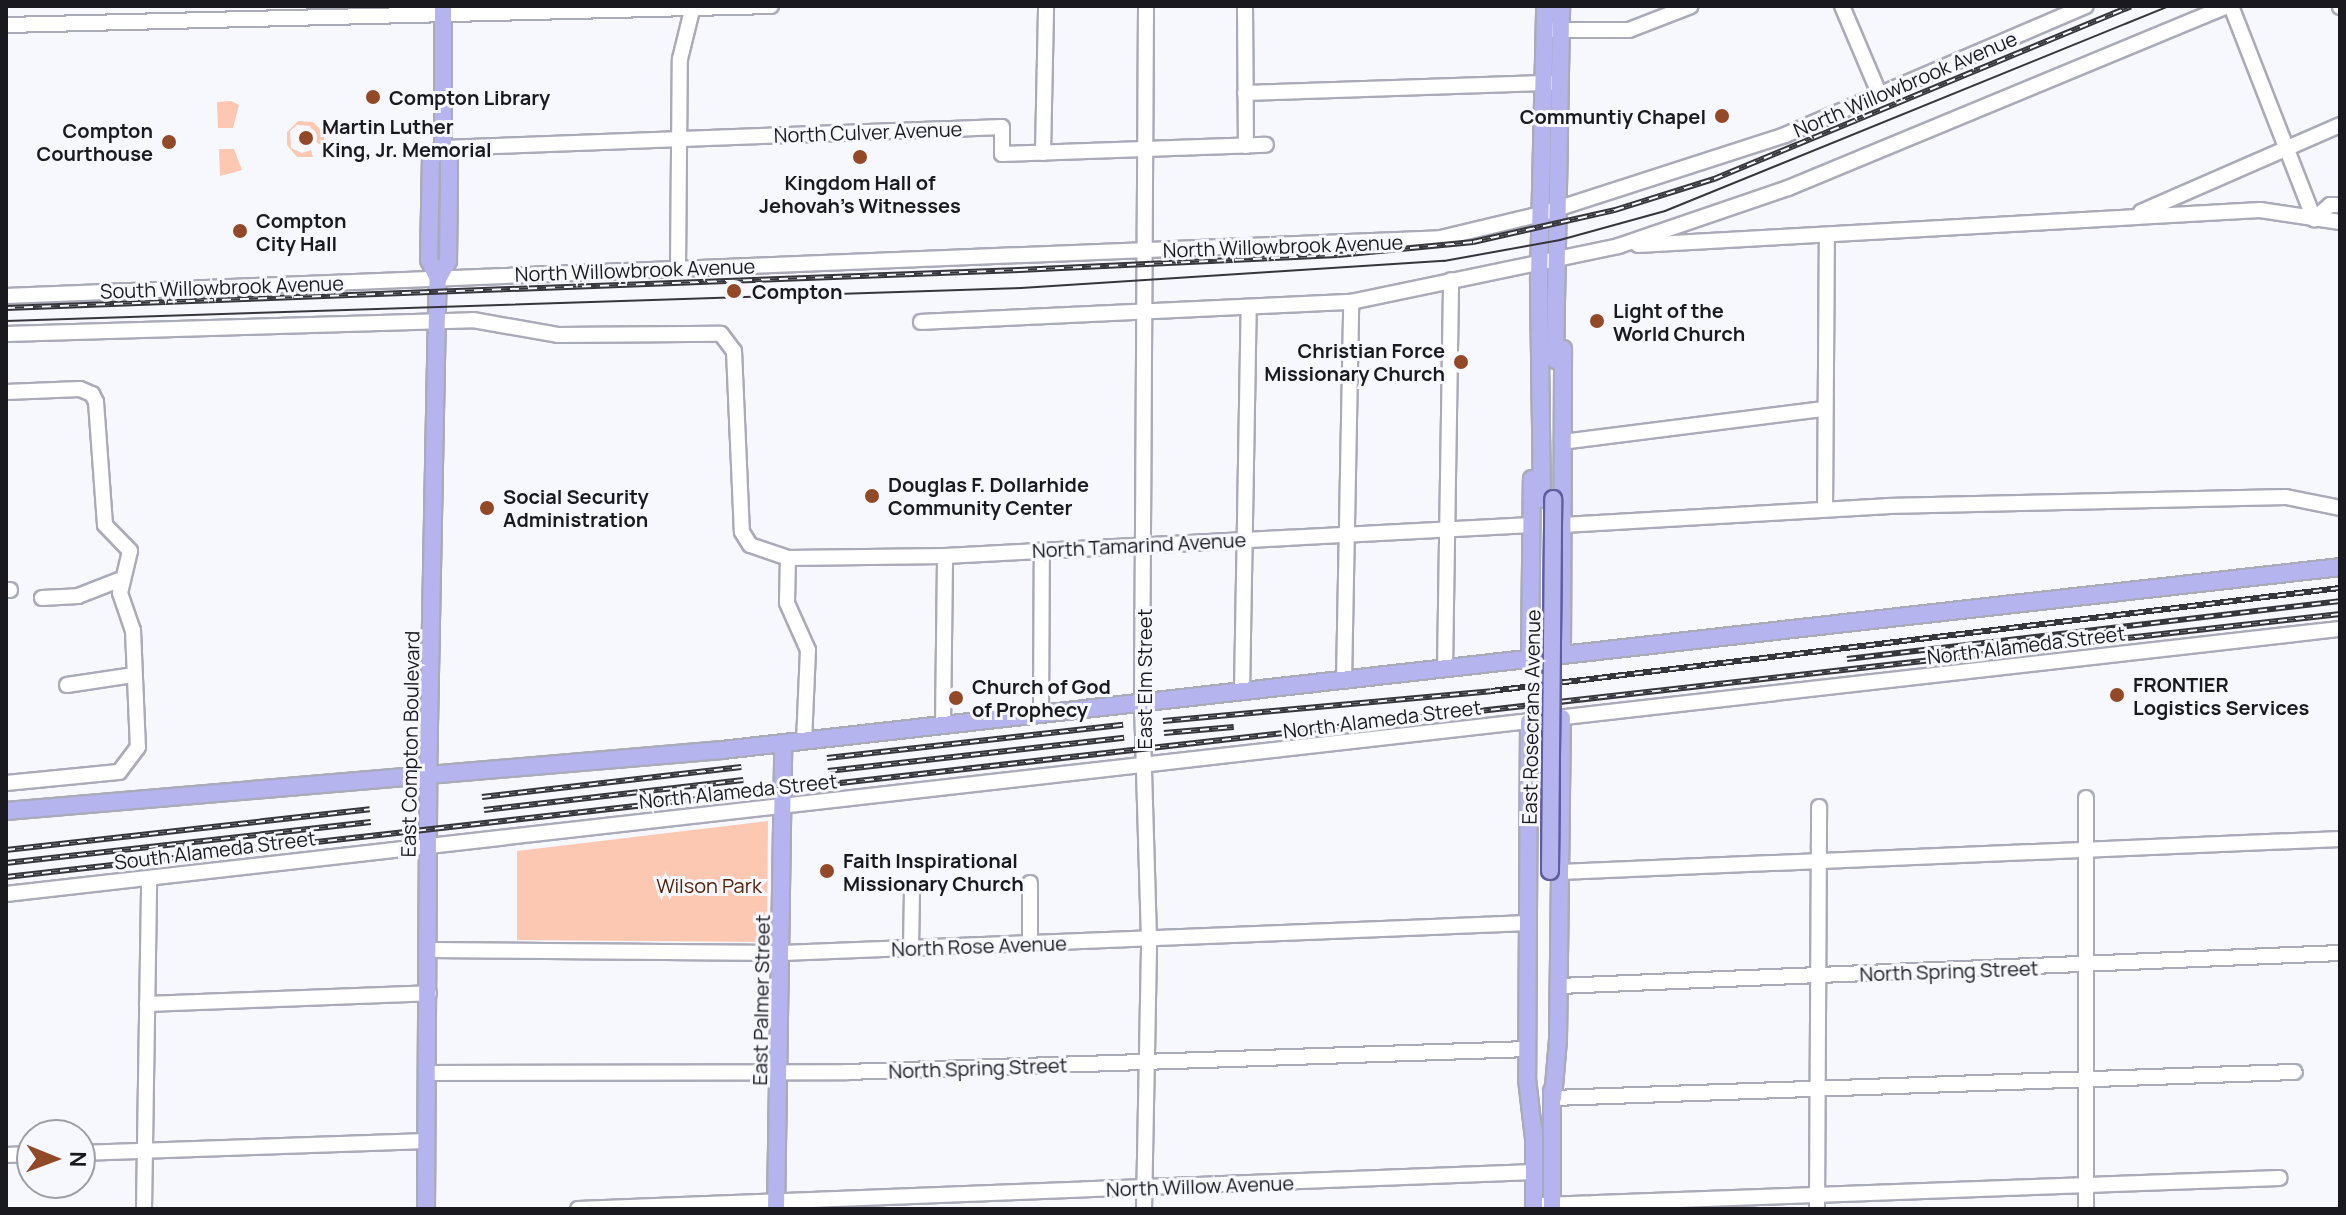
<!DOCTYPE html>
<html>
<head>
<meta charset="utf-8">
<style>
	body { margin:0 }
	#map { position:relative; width:2346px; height:1215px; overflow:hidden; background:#f7f8fe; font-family:Manrope,sans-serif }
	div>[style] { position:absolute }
	.green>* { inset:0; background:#fcc8b2 }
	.roads { filter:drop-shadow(2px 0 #aaabb9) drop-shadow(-2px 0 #aaabb9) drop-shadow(0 2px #aaabb9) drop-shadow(0 -2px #aaabb9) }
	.minor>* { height:14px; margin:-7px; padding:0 7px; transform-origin:7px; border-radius:7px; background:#fff }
	.major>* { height:16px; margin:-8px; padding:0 8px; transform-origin:8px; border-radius:8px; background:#b5b4ee }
	.tram>* { height:2px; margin:-1px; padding:0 1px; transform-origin:1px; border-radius:1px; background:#35353b }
	.rail>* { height:6px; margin-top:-3px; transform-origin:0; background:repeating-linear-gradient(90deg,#f7f8fe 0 9px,#35353b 0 18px); box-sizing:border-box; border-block:2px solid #35353b }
	.bridges { filter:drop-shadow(2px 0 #5e5d9e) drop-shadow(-2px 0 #5e5d9e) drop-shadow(0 2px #5e5d9e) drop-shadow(0 -2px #5e5d9e) }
	.major-bridge>* { height:16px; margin:-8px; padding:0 8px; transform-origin:8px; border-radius:8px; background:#b5b4ee }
	.dots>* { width:22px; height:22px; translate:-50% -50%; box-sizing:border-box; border:4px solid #f7f8fe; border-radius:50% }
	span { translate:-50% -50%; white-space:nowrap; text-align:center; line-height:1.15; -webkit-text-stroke:6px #f7f8fe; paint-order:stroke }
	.street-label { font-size:20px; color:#19191f }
	.poi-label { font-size:20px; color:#19191f; font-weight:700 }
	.left { translate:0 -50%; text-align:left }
	.right { translate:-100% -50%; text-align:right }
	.park-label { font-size:20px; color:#541e02 }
	.frame { position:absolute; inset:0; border:8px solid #19191f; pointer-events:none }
	.north { position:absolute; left:16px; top:1119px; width:80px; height:80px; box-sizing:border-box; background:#f7f8fe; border:2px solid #9e9fa5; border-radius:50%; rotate:91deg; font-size:22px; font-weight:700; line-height:32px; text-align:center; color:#19191f }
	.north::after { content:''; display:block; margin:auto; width:28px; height:36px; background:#914927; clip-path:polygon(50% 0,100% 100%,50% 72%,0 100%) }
</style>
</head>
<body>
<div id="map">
	<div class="green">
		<i style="clip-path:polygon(231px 101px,239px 105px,233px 128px,218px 128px,217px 102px)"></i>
		<i style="clip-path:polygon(298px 121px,313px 122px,324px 133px,324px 146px,317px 143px,310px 126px,297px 125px,290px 131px,291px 148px,302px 153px,311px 150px,313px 157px,297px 157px,287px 145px,287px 132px)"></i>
		<i style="clip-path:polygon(219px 149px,234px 149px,242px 170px,220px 176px)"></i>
		<i style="clip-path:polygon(768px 821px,767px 942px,517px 940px,517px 851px)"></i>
	</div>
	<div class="roads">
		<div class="minor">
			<i style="left:1245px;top:6px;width:140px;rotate:89.6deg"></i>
			<i style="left:1842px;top:6px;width:95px;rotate:67deg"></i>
			<i style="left:2231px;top:6px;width:229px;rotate:68.7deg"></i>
			<i style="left:2314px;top:219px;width:21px;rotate:-41deg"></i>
			<i style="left:2330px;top:205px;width:10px"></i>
			<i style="left:2340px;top:6px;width:1px;rotate:90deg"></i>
			<i style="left:6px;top:25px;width:765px;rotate:-1.42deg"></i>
			<i style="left:1553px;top:30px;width:76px"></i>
			<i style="left:1629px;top:30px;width:66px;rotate:-21.2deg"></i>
			<i style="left:1245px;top:93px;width:307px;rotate:-1.9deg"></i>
			<i style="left:443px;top:148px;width:559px;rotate:-2.15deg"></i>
			<i style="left:1002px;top:127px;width:27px;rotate:90deg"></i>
			<i style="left:1002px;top:154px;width:264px;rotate:-2deg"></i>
			<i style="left:1043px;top:153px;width:147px;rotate:-88.8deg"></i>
			<i style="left:2141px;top:212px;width:217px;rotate:-23.6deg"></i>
			<i style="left:1638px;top:245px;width:623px;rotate:-3.22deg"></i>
			<i style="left:2260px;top:210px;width:81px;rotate:8.5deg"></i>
			<i style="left:678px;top:268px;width:209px;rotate:-89.5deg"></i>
			<i style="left:680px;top:59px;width:55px;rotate:-76.2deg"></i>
			<i style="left:6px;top:296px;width:1436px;rotate:-2.31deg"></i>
			<i style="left:1441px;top:238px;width:103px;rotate:-13.5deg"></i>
			<i style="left:1541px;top:214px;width:256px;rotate:-17.9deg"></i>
			<i style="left:1785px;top:135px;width:327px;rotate:-23.2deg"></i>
			<i style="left:921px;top:322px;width:430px;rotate:-2.7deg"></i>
			<i style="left:1351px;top:302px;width:273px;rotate:-11.8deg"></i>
			<i style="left:1618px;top:246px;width:180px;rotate:-18.8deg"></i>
			<i style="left:1788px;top:188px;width:475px;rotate:-22.5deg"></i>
			<i style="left:6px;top:334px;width:467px;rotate:-1.7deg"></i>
			<i style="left:473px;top:320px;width:86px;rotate:10deg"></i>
			<i style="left:558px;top:335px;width:163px;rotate:-0.4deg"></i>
			<i style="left:721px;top:334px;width:21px;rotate:53deg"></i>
			<i style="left:734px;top:351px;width:181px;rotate:87.5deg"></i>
			<i style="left:742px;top:532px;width:15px;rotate:58deg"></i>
			<i style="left:750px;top:545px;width:40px;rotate:18.9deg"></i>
			<i style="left:788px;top:558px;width:157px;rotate:-0.7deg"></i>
			<i style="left:945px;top:556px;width:587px;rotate:-3.03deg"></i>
			<i style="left:6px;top:392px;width:74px;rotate:-2.3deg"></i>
			<i style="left:80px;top:389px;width:13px;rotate:23deg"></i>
			<i style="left:92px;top:394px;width:9px;rotate:63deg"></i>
			<i style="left:96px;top:402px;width:123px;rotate:85.8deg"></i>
			<i style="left:105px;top:525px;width:36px;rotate:46deg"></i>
			<i style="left:130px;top:551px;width:43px;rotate:103.4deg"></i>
			<i style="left:120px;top:593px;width:39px;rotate:71deg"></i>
			<i style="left:133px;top:630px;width:117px;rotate:87.6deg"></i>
			<i style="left:138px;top:747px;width:31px;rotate:127deg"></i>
			<i style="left:119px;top:772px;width:114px;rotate:174.4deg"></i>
			<i style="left:1562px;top:442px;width:265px;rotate:-7.2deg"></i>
			<i style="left:1825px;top:509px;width:272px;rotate:-89.6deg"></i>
			<i style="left:1562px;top:525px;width:326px;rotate:-3.3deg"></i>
			<i style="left:1887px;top:506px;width:399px;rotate:-1.3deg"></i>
			<i style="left:2286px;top:497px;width:55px;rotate:11.5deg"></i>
			<i style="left:788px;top:558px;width:45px;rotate:91.3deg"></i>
			<i style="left:787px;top:603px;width:51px;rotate:65.9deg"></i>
			<i style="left:808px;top:650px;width:91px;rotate:92.5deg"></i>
			<i style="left:6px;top:590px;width:4px"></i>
			<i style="left:42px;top:598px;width:36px;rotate:-3deg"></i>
			<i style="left:78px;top:596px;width:44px;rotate:-21.3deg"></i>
			<i style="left:1445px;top:669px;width:389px;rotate:-89.1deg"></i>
			<i style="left:1344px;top:681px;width:379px;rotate:-88.9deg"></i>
			<i style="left:67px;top:685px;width:68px;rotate:-8.5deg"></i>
			<i style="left:1242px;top:692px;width:383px;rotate:-89deg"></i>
			<i style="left:1041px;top:715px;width:165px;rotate:-89.7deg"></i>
			<i style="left:943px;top:725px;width:169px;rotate:-89.3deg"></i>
			<i style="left:1560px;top:872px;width:781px;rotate:-2.42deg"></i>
			<i style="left:6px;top:894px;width:2349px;rotate:-6.48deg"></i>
			<i style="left:1030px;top:944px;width:61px;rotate:-90deg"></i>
			<i style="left:911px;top:948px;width:58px;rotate:-89deg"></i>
			<i style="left:430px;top:950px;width:352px;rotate:0.5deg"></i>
			<i style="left:782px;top:953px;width:747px;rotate:-2.3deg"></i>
			<i style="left:1559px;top:986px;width:782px;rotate:-2.42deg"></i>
			<i style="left:147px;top:1004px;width:282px;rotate:-2.2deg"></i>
			<i style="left:428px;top:1073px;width:418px;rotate:-0.1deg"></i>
			<i style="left:846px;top:1072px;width:682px;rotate:-1.93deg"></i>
			<i style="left:1553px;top:1098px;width:742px;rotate:-2.01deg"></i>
			<i style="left:80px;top:1153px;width:347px;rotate:-2deg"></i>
			<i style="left:6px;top:1155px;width:26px;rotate:-2deg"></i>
			<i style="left:1542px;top:1205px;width:738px;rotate:-2.1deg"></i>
			<i style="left:144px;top:1209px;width:330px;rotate:-89.1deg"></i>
			<i style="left:578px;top:1209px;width:957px;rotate:-2.22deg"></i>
			<i style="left:1144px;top:1209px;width:270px;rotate:-88.9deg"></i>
			<i style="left:1149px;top:939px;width:236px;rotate:-91.7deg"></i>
			<i style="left:1142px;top:703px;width:697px;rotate:-89.67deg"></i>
			<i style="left:1817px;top:1209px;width:402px;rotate:-89.7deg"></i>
			<i style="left:2086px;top:1209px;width:411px;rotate:-90deg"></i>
		</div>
		<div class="major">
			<i style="left:438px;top:279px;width:21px;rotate:-61deg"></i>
			<i style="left:448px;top:261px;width:86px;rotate:-89.3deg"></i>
			<i style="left:449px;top:175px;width:19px;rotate:-90deg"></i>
			<i style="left:449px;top:156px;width:10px;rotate:-127deg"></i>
			<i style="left:443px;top:148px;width:142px;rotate:-90deg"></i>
			<i style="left:1555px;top:360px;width:354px;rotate:-89deg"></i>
			<i style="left:1542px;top:499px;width:221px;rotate:-90.8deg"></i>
			<i style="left:1539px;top:278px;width:272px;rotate:-88.7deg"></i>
			<i style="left:1562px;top:655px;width:306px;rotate:-89.8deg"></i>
			<i style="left:1530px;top:659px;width:180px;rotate:-89.4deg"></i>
			<i style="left:1529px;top:722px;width:357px;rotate:90.3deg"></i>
			<i style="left:1527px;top:1079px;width:60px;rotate:83.3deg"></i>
			<i style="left:6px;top:811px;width:719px;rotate:-4.87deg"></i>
			<i style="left:722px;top:750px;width:1628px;rotate:-6.45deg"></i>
			<i style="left:1552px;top:1091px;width:118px;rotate:90deg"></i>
			<i style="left:1553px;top:1098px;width:58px;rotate:-85.1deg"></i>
			<i style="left:1558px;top:1040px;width:322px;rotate:-89.3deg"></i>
			<i style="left:426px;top:1209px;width:431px;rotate:-89.7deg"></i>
			<i style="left:428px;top:778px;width:499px;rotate:-88.9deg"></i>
			<i style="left:438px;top:279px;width:21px;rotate:-115deg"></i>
			<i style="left:429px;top:260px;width:102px;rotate:-88.9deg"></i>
			<i style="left:431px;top:158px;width:16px;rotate:-40deg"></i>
			<i style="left:776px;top:1209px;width:466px;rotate:-89.1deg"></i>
			<i style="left:1534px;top:1209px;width:78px;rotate:-90deg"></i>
		</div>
	</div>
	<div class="tram">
		<i style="left:6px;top:321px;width:1016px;rotate:-1.86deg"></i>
		<i style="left:1021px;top:288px;width:424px;rotate:-3.7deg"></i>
		<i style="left:1444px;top:261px;width:118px;rotate:-10.3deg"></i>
		<i style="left:1560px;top:240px;width:109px;rotate:-15.4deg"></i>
		<i style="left:1665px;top:211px;width:544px;rotate:-22.13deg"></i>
	</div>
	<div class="rail">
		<i style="left:6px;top:308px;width:1014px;rotate:-2.15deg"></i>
		<i style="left:1019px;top:270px;width:319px;rotate:-2.7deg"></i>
		<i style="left:1338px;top:255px;width:136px;rotate:-5.5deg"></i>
		<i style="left:1473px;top:242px;width:146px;rotate:-12.7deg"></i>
		<i style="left:1615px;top:210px;width:104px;rotate:-17.4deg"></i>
		<i style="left:1714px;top:179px;width:451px;rotate:-22.5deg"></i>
		<i style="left:1847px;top:659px;width:496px;rotate:-6.7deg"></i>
		<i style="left:1163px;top:721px;width:329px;rotate:-5.2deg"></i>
		<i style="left:1491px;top:691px;width:855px;rotate:-6.92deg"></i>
		<i style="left:1164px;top:733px;width:70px;rotate:-4.9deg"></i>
		<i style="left:827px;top:758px;width:298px;rotate:-6.4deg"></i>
		<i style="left:828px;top:771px;width:298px;rotate:-6.4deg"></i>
		<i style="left:482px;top:797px;width:261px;rotate:-6.6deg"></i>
		<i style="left:484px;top:810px;width:261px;rotate:-6.6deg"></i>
		<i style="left:6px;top:850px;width:366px;rotate:-6.4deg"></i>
		<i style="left:6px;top:863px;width:367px;rotate:-6.4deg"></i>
		<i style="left:6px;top:877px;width:2349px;rotate:-6.43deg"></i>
	</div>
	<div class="bridges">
		<div class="major-bridge">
			<i style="left:1550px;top:871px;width:372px;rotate:-89.5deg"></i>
		</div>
	</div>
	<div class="dots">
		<i style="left:373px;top:97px;background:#914927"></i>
		<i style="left:1722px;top:116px;background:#914927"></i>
		<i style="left:306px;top:138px;background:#914927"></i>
		<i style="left:169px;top:142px;background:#914927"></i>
		<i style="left:860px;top:157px;background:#914927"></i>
		<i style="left:240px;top:231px;background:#914927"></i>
		<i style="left:734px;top:291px;background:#914927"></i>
		<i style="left:1597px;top:321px;background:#914927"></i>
		<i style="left:1461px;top:362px;background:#914927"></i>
		<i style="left:872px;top:496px;background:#914927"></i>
		<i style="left:487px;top:508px;background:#914927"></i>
		<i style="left:2117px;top:695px;background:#914927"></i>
		<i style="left:956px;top:698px;background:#914927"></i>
		<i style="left:827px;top:871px;background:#914927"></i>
	</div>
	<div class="street-label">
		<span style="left:1905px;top:84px;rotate:-23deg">North Willowbrook Avenue</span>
		<span style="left:868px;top:132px;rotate:-2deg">North Culver Avenue</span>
		<span style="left:1283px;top:246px;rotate:-2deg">North Willowbrook Avenue</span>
		<span style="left:635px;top:270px;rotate:-2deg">North Willowbrook Avenue</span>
		<span style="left:222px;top:287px;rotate:-2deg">South Willowbrook Avenue</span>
		<span style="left:1139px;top:545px;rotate:-3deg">North Tamarind Avenue</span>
		<span style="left:2026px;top:645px;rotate:-7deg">North Alameda Street</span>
		<span style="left:1144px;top:679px;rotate:-90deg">East Elm Street</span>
		<span style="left:1531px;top:717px;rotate:-89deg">East Rosecrans Avenue</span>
		<span style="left:1382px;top:719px;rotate:-7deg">North Alameda Street</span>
		<span style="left:410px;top:744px;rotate:-89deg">East Compton Boulevard</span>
		<span style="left:738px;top:791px;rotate:-6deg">North Alameda Street</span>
		<span style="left:215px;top:850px;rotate:-7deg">South Alameda Street</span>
		<span style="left:979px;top:946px;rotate:-2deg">North Rose Avenue</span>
		<span style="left:1949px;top:971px;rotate:-2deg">North Spring Street</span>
		<span style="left:761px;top:1000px;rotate:-89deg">East Palmer Street</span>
		<span style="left:978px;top:1068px;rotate:-2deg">North Spring Street</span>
		<span style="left:1200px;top:1186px;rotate:-2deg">North Willow Avenue</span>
	</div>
	<div class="poi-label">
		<span class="left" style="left:389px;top:97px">Compton Library</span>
		<span class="right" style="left:1706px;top:116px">Communtiy Chapel</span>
		<span class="left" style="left:322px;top:138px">Martin Luther<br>King, Jr. Memorial</span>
		<span class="right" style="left:153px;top:142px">Compton<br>Courthouse</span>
		<span style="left:860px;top:194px">Kingdom Hall of<br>Jehovah's Witnesses</span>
		<span class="left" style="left:256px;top:232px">Compton<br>City Hall</span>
		<span class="left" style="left:752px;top:291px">Compton</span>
		<span class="left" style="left:1613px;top:322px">Light of the<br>World Church</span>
		<span class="right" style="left:1445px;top:362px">Christian Force<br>Missionary Church</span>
		<span class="left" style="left:888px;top:496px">Douglas F. Dollarhide<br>Community Center</span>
		<span class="left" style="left:503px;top:508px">Social Security<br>Administration</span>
		<span class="left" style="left:2133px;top:696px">FRONTIER<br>Logistics Services</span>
		<span class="left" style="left:972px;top:698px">Church of God<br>of Prophecy</span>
		<span class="left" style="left:843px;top:872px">Faith Inspirational<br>Missionary Church</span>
	</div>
	<div class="park-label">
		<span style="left:709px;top:885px">Wilson Park</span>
	</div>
	<div class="frame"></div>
	<div class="north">N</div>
</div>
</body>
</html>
